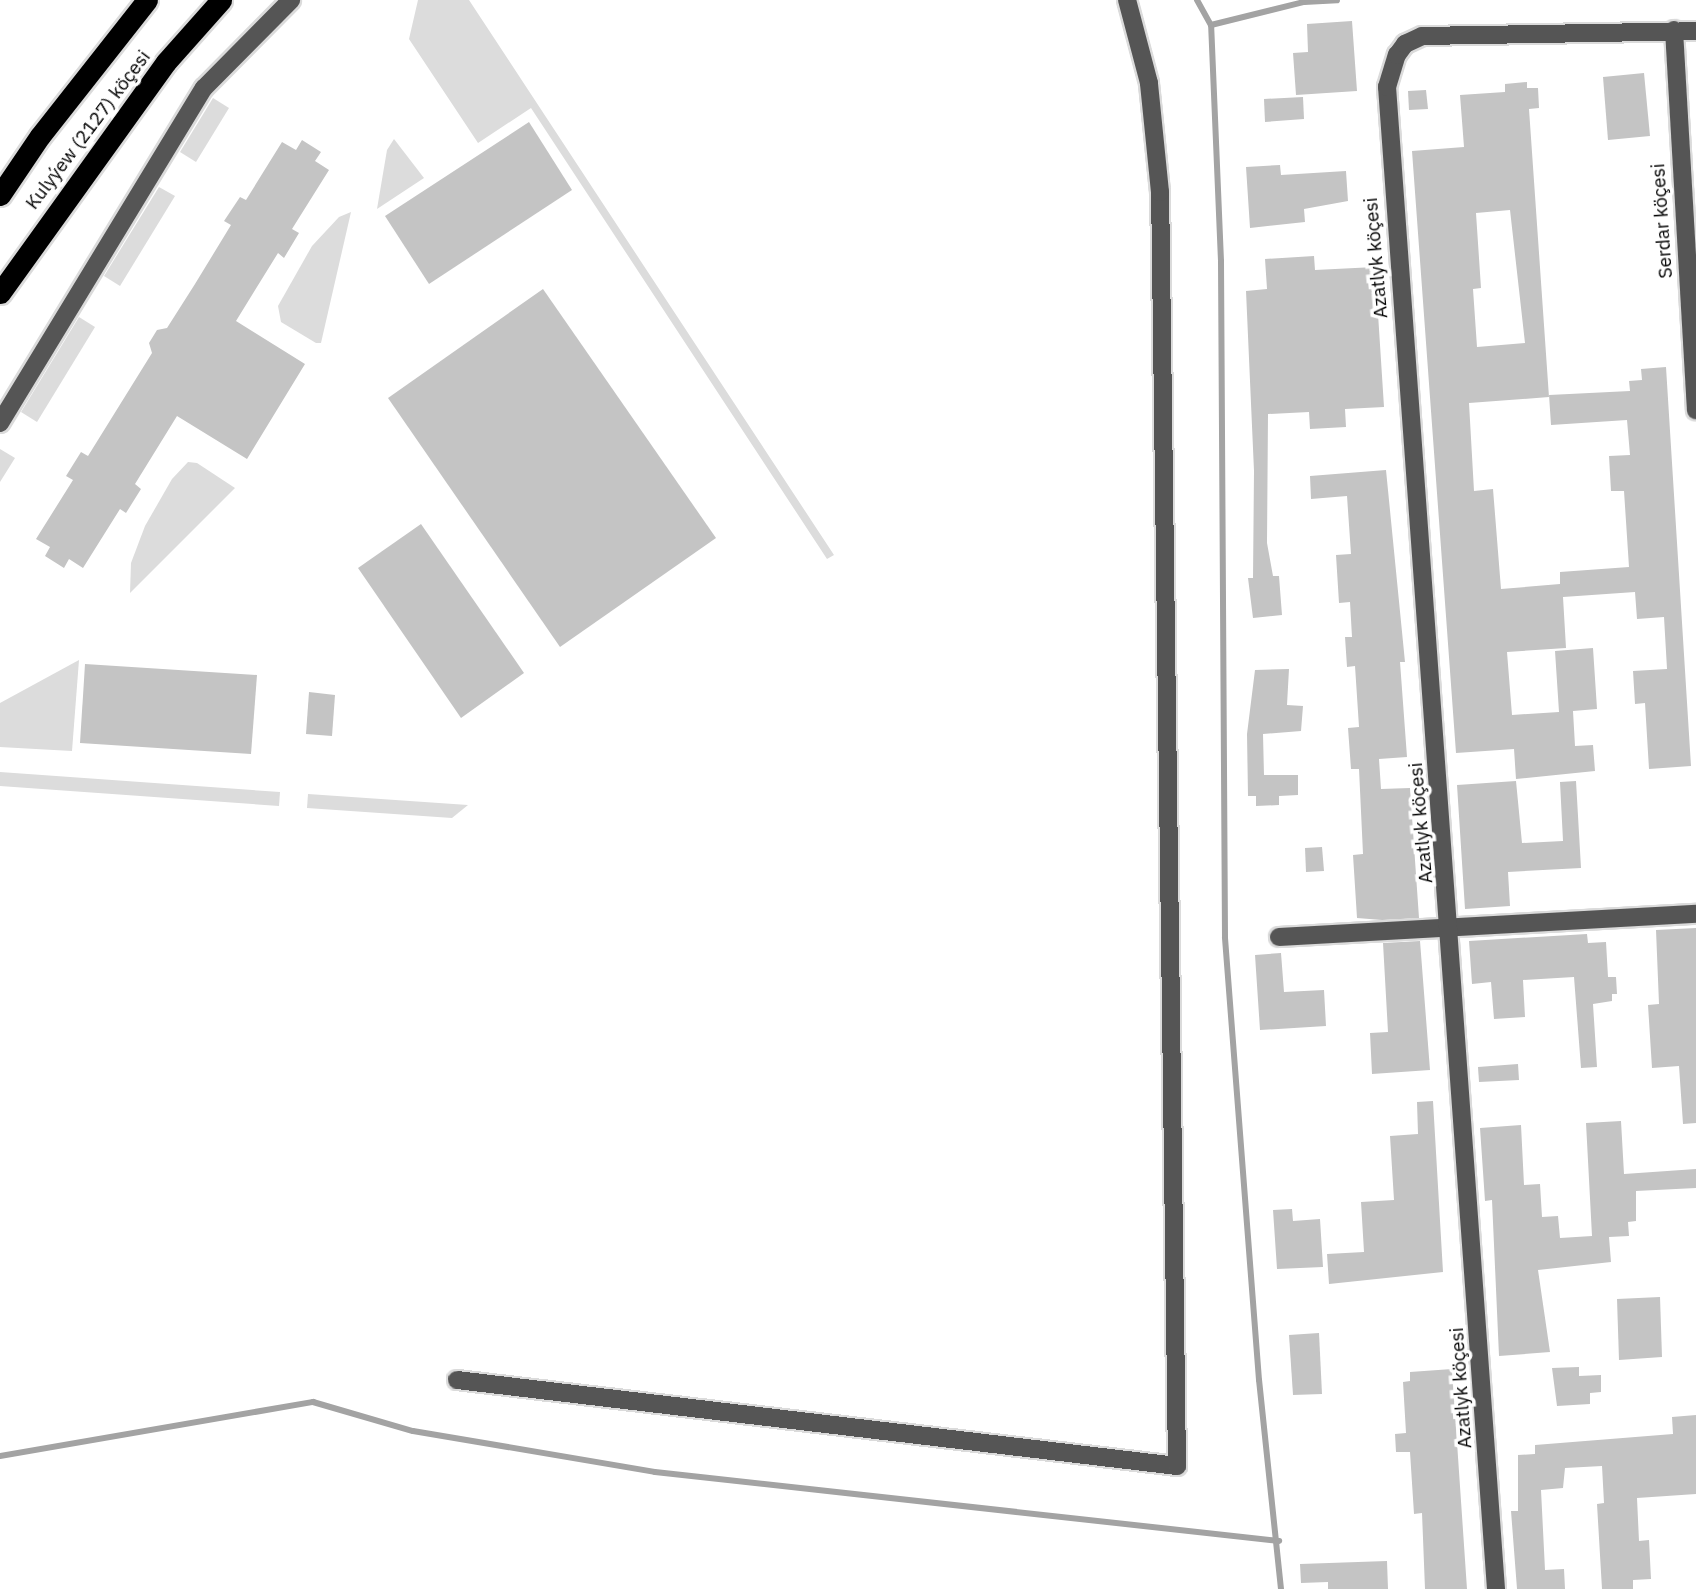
<!DOCTYPE html>
<html>
<head>
<meta charset="utf-8">
<style>
	body { margin:0 }
	#map { position:relative; width:1696px; height:1589px; overflow:hidden; background:#fff; font-family:"IBM Plex Sans",sans-serif }
	div>[style] { position:absolute }
	.green>* { inset:0; background:#dcdcdc }
	.stream>* { height:6px; margin:-3px; padding:0 3px; transform-origin:3px; border-radius:3px; background:#a3a3a3 }
	.building>* { inset:0; background:#c4c4c4 }
	.roads { filter:drop-shadow(2px 0 #dbdbdb) drop-shadow(-2px 0 #dbdbdb) drop-shadow(0 2px #dbdbdb) drop-shadow(0 -2px #dbdbdb) }
	.minor>* { height:18px; margin:-9px; padding:0 9px; transform-origin:9px; border-radius:9px; background:#555 }
	.highway>* { height:21px; margin:-10.5px; padding:0 10.5px; transform-origin:10.5px; border-radius:10.5px; background:#000 }
	span { translate:-50% -50%; white-space:nowrap; text-align:center; line-height:1.15; -webkit-text-stroke:7px #fff; paint-order:stroke }
	.street-label { font-size:19px; color:#000 }
</style>
</head>
<body>
<div id="map">
	<div class="green">
		<i style="clip-path:polygon(418px 0,469px 0,834px 555px,827px 559px,531px 108px,478px 143px,409px 39px)"></i>
		<i style="clip-path:polygon(213px 98px,229px 108px,196px 162px,180px 152px)"></i>
		<i style="clip-path:polygon(394px 139px,424px 178px,377px 209px,387px 150px)"></i>
		<i style="clip-path:polygon(159px 187px,175px 196px,120px 286px,104px 276px)"></i>
		<i style="clip-path:polygon(351px 212px,321px 343px,316px 343px,281px 322px,278px 306px,312px 246px,339px 217px)"></i>
		<i style="clip-path:polygon(79px 317px,95px 327px,37px 422px,21px 412px)"></i>
		<i style="clip-path:polygon(0 449px,15px 458px,0 482px)"></i>
		<i style="clip-path:polygon(188px 462px,197px 463px,235px 488px,130px 593px,131px 563px,145px 526px,172px 479px)"></i>
		<i style="clip-path:polygon(79px 660px,72px 751px,0 747px,0 703px)"></i>
		<i style="clip-path:polygon(0 772px,280px 792px,279px 806px,0 786px)"></i>
		<i style="clip-path:polygon(308px 794px,468px 805px,452px 818px,307px 808px)"></i>
	</div>
	<div class="stream">
		<i style="left:1197px;top:0;width:29px;rotate:61deg"></i>
		<i style="left:0;top:1456px;width:318px;rotate:-9.8deg"></i>
		<i style="left:313px;top:1402px;width:104px;rotate:16.2deg"></i>
		<i style="left:413px;top:1431px;width:245px;rotate:9.6deg"></i>
		<i style="left:655px;top:1472px;width:628px;rotate:6.31deg"></i>
		<i style="left:1281px;top:1589px;width:210px;rotate:-96deg"></i>
		<i style="left:1259px;top:1380px;width:444px;rotate:-94.4deg"></i>
		<i style="left:1225px;top:937px;width:676px;rotate:-90.34deg"></i>
		<i style="left:1221px;top:261px;width:236px;rotate:-92.4deg"></i>
		<i style="left:1211px;top:25px;width:96px;rotate:-13.9deg"></i>
		<i style="left:1304px;top:2px;width:33px;rotate:-3deg"></i>
	</div>
	<div class="building">
		<i style="clip-path:polygon(1352px 21px,1357px 91px,1296px 95px,1293px 53px,1308px 52px,1307px 24px)"></i>
		<i style="clip-path:polygon(1644px 73px,1650px 136px,1608px 140px,1603px 77px)"></i>
		<i style="clip-path:polygon(evenodd,1527px 82px,1527px 88px,1538px 88px,1539px 108px,1529px 109px,1549px 397px,1469px 403px,1474px 491px,1493px 489px,1501px 589px,1560px 584px,1560px 572px,1629px 567px,1624px 491px,1611px 491px,1609px 456px,1630px 455px,1627px 420px,1551px 425px,1549px 395px,1630px 391px,1629px 381px,1642px 380px,1641px 369px,1666px 367px,1691px 766px,1649px 769px,1645px 703px,1635px 704px,1633px 671px,1667px 669px,1664px 617px,1637px 619px,1635px 592px,1563px 597px,1566px 648px,1507px 652px,1512px 715px,1559px 712px,1555px 651px,1593px 648px,1597px 709px,1573px 711px,1575px 746px,1593px 745px,1595px 771px,1516px 779px,1514px 749px,1456px 753px,1412px 151px,1464px 147px,1460px 95px,1505px 92px,1505px 84px,1527px 82px,1510px 210px,1525px 343px,1477px 347px,1473px 289px,1481px 288px,1476px 213px,1510px 210px)"></i>
		<i style="clip-path:polygon(1426px 90px,1428px 109px,1409px 110px,1408px 91px)"></i>
		<i style="clip-path:polygon(1303px 97px,1304px 119px,1265px 122px,1264px 99px)"></i>
		<i style="clip-path:polygon(529px 122px,572px 190px,429px 284px,385px 216px)"></i>
		<i style="clip-path:polygon(302px 140px,321px 152px,315px 161px,329px 170px,292px 229px,299px 233px,284px 258px,278px 253px,236px 321px,305px 364px,247px 459px,177px 416px,135px 484px,141px 489px,126px 513px,120px 509px,83px 568px,69px 559px,64px 568px,45px 556px,50px 547px,36px 539px,73px 480px,66px 476px,81px 452px,88px 456px,152px 353px,149px 343px,157px 330px,167px 328px,195px 284px,231px 225px,224px 221px,240px 197px,246px 200px,282px 142px,296px 150px)"></i>
		<i style="clip-path:polygon(1280px 165px,1281px 175px,1346px 171px,1348px 201px,1304px 209px,1305px 222px,1250px 228px,1246px 167px)"></i>
		<i style="clip-path:polygon(1314px 256px,1315px 270px,1375px 267px,1384px 407px,1345px 409px,1346px 427px,1310px 429px,1309px 412px,1268px 414px,1267px 543px,1273px 576px,1279px 576px,1282px 615px,1253px 618px,1248px 578px,1253px 578px,1254px 471px,1246px 291px,1267px 289px,1265px 259px)"></i>
		<i style="clip-path:polygon(543px 289px,716px 538px,560px 647px,388px 398px)"></i>
		<i style="clip-path:polygon(1386px 470px,1405px 662px,1400px 662px,1407px 757px,1379px 759px,1381px 789px,1410px 788px,1419px 918px,1382px 920px,1357px 918px,1353px 855px,1363px 854px,1359px 769px,1351px 769px,1348px 728px,1359px 727px,1355px 666px,1347px 667px,1345px 637px,1352px 637px,1350px 602px,1339px 603px,1336px 555px,1351px 554px,1347px 496px,1311px 499px,1310px 476px)"></i>
		<i style="clip-path:polygon(421px 524px,524px 673px,461px 718px,358px 568px)"></i>
		<i style="clip-path:polygon(85px 664px,257px 675px,251px 754px,80px 743px)"></i>
		<i style="clip-path:polygon(1289px 669px,1287px 705px,1303px 706px,1301px 731px,1263px 734px,1264px 775px,1298px 775px,1298px 795px,1279px 796px,1279px 805px,1256px 806px,1256px 796px,1248px 796px,1247px 734px,1255px 670px)"></i>
		<i style="clip-path:polygon(309px 692px,335px 695px,332px 736px,306px 734px)"></i>
		<i style="clip-path:polygon(1516px 781px,1522px 843px,1563px 841px,1560px 782px,1576px 781px,1581px 868px,1508px 872px,1510px 906px,1465px 909px,1457px 785px)"></i>
		<i style="clip-path:polygon(1322px 847px,1324px 871px,1306px 872px,1305px 848px)"></i>
		<i style="clip-path:polygon(1696px 928px,1696px 1123px,1683px 1124px,1679px 1066px,1652px 1068px,1648px 1005px,1659px 1004px,1656px 930px)"></i>
		<i style="clip-path:polygon(1587px 934px,1588px 943px,1606px 942px,1608px 977px,1616px 977px,1617px 994px,1612px 994px,1612px 1001px,1593px 1004px,1597px 1067px,1581px 1068px,1574px 977px,1523px 980px,1525px 1017px,1494px 1019px,1491px 982px,1472px 984px,1469px 941px)"></i>
		<i style="clip-path:polygon(1420px 941px,1430px 1070px,1372px 1074px,1370px 1033px,1388px 1032px,1383px 943px)"></i>
		<i style="clip-path:polygon(1281px 953px,1284px 992px,1324px 990px,1326px 1026px,1260px 1030px,1255px 955px)"></i>
		<i style="clip-path:polygon(1518px 1064px,1519px 1080px,1479px 1082px,1478px 1067px)"></i>
		<i style="clip-path:polygon(1433px 1101px,1443px 1272px,1329px 1284px,1327px 1254px,1364px 1252px,1361px 1202px,1394px 1200px,1390px 1136px,1418px 1134px,1417px 1102px)"></i>
		<i style="clip-path:polygon(1621px 1121px,1624px 1174px,1696px 1169px,1696px 1188px,1636px 1191px,1636px 1221px,1628px 1222px,1629px 1236px,1609px 1237px,1611px 1262px,1538px 1270px,1550px 1352px,1499px 1356px,1492px 1200px,1485px 1201px,1480px 1128px,1521px 1125px,1524px 1185px,1540px 1184px,1542px 1217px,1558px 1216px,1560px 1238px,1592px 1236px,1586px 1123px)"></i>
		<i style="clip-path:polygon(1292px 1209px,1293px 1221px,1320px 1219px,1323px 1267px,1277px 1269px,1273px 1210px)"></i>
		<i style="clip-path:polygon(1660px 1297px,1662px 1357px,1619px 1360px,1617px 1299px)"></i>
		<i style="clip-path:polygon(1319px 1333px,1322px 1394px,1293px 1395px,1289px 1335px)"></i>
		<i style="clip-path:polygon(1579px 1367px,1579px 1376px,1601px 1375px,1601px 1392px,1590px 1393px,1590px 1404px,1557px 1406px,1552px 1368px)"></i>
		<i style="clip-path:polygon(1452px 1369px,1467px 1589px,1425px 1589px,1422px 1513px,1414px 1514px,1410px 1452px,1396px 1452px,1395px 1434px,1406px 1433px,1403px 1382px,1410px 1381px,1410px 1372px)"></i>
		<i style="clip-path:polygon(1696px 1415px,1696px 1494px,1637px 1498px,1639px 1541px,1649px 1540px,1651px 1579px,1633px 1580px,1633px 1589px,1602px 1589px,1597px 1504px,1604px 1503px,1602px 1466px,1565px 1468px,1563px 1488px,1541px 1490px,1545px 1570px,1564px 1569px,1565px 1589px,1517px 1589px,1511px 1511px,1518px 1511px,1518px 1455px,1535px 1454px,1535px 1445px,1673px 1434px,1672px 1417px)"></i>
		<i style="clip-path:polygon(1387px 1561px,1388px 1589px,1328px 1589px,1328px 1582px,1301px 1583px,1300px 1564px)"></i>
	</div>
	<div class="roads">
		<div class="minor">
			<i style="left:1674px;top:30px;width:381px;rotate:86.7deg"></i>
			<i style="left:0;top:423px;width:392px;rotate:-58.7deg"></i>
			<i style="left:204px;top:88px;width:124px;rotate:-45.3deg"></i>
			<i style="left:1279px;top:937px;width:418px;rotate:-3.2deg"></i>
			<i style="left:457px;top:1380px;width:725px;rotate:6.81deg"></i>
			<i style="left:1177px;top:1466px;width:1274px;rotate:-90.76deg"></i>
			<i style="left:1160px;top:192px;width:110px;rotate:-95.8deg"></i>
			<i style="left:1149px;top:83px;width:86px;rotate:-104.8deg"></i>
			<i style="left:1496px;top:1589px;width:1506px;rotate:-94.15deg"></i>
			<i style="left:1387px;top:87px;width:34px;rotate:-73deg"></i>
			<i style="left:1397px;top:55px;width:14px;rotate:-54deg"></i>
			<i style="left:1405px;top:44px;width:19px;rotate:-25deg"></i>
			<i style="left:1422px;top:36px;width:274px;rotate:-1deg"></i>
		</div>
		<div class="highway">
			<i style="left:0;top:195px;width:71px;rotate:-55.9deg"></i>
			<i style="left:40px;top:136px;width:173px;rotate:-51.8deg"></i>
			<i style="left:0;top:293px;width:284px;rotate:-54.3deg"></i>
			<i style="left:166px;top:62px;width:83px;rotate:-48.4deg"></i>
		</div>
	</div>
	<div class="street-label">
		<span style="left:88px;top:130px;rotate:-53deg">Kulyýew (2127) köçesi</span>
		<span style="left:1662px;top:221px;rotate:-94deg">Serdar köçesi</span>
		<span style="left:1376px;top:258px;rotate:-95deg">Azatlyk köçesi</span>
		<span style="left:1421px;top:823px;rotate:-95deg">Azatlyk köçesi</span>
		<span style="left:1461px;top:1388px;rotate:-94deg">Azatlyk köçesi</span>
	</div>
</div>
</body>
</html>
